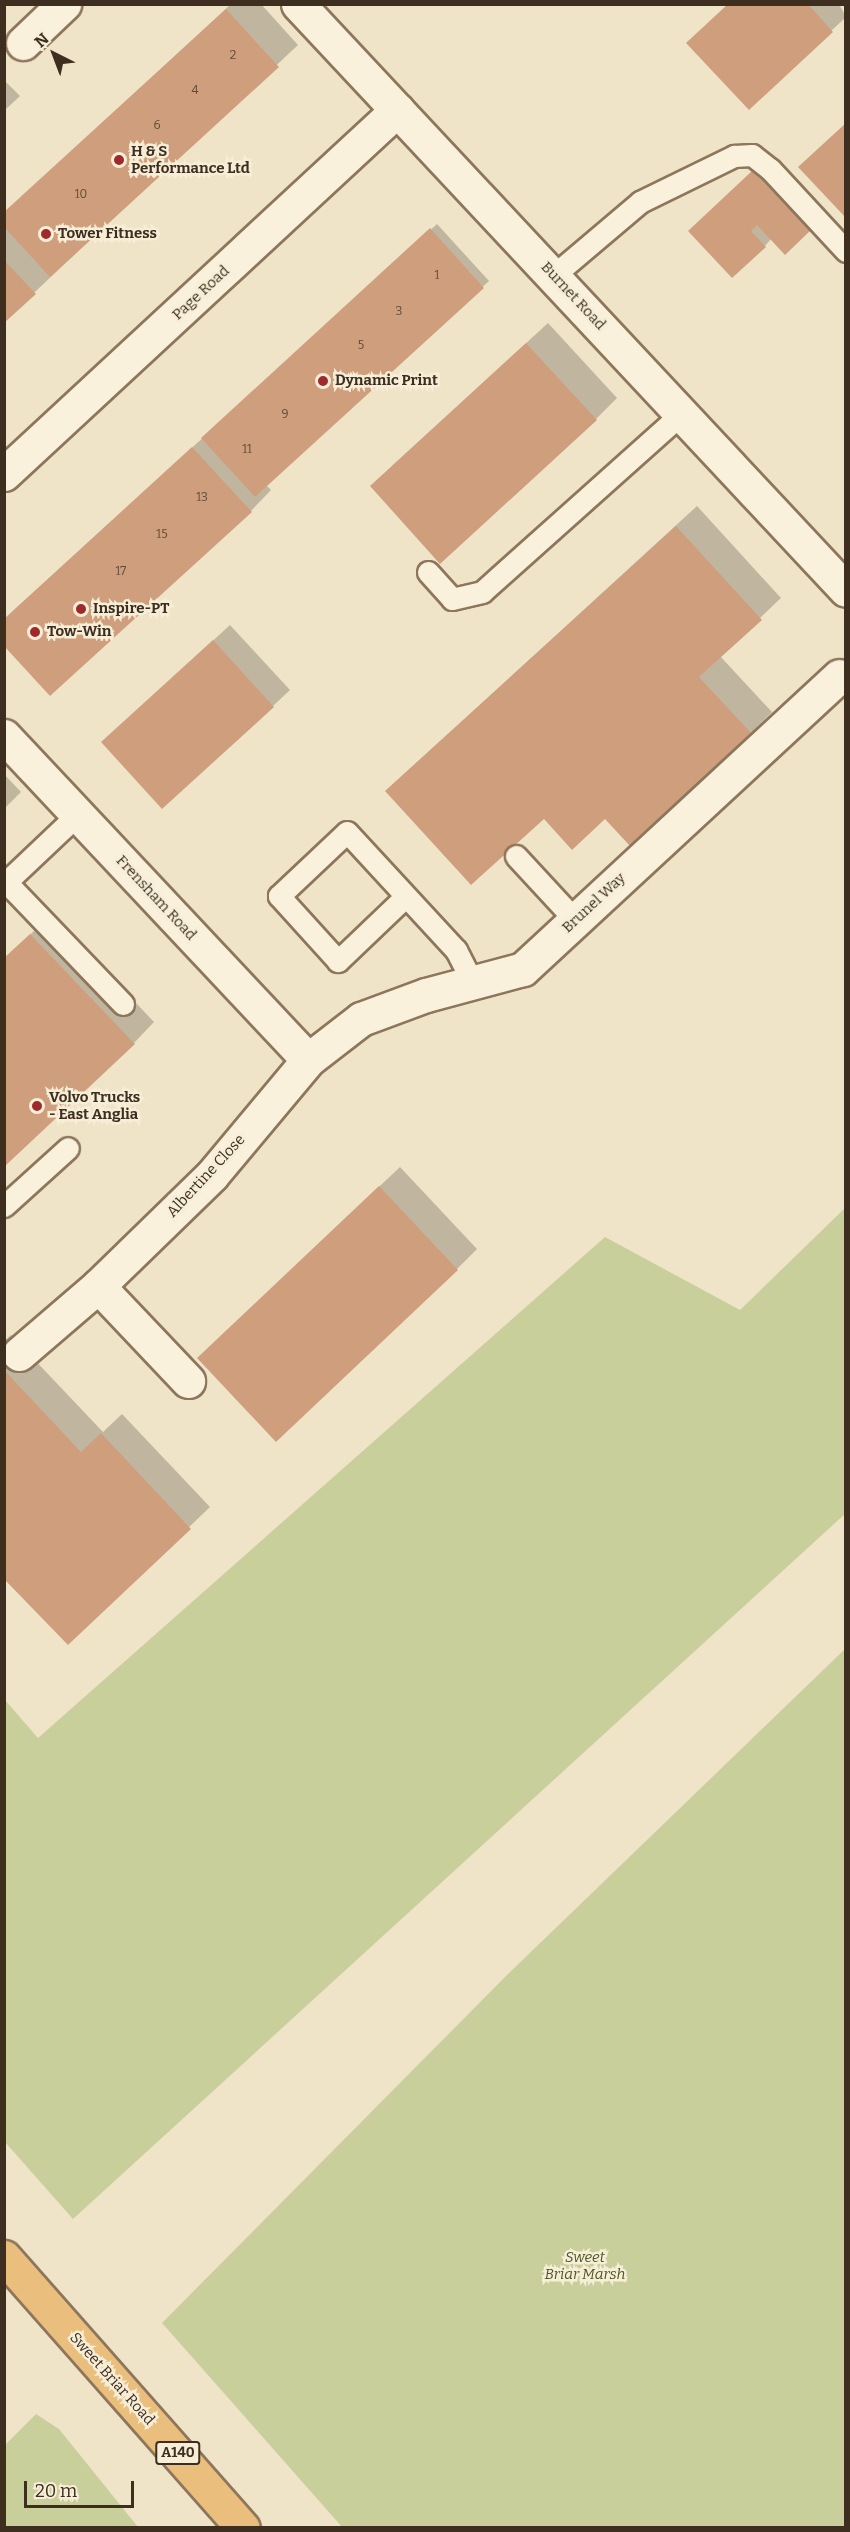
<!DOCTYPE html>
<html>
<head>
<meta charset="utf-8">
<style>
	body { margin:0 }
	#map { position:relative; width:850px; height:2532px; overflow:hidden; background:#f0e4c8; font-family:Bitter,serif }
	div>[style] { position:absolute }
	.green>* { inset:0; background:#c9cf9b }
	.shadow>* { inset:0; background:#0003 }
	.building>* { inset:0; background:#cf9f7d }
	.roads { filter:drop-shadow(2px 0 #8d765c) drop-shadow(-2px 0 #8d765c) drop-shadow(0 2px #8d765c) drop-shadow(0 -2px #8d765c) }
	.service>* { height:21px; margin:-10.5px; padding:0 10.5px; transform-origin:10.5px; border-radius:10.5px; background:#faf1dc }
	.minor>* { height:33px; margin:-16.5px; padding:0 16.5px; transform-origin:16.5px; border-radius:16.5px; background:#faf1dc }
	.trunk>* { height:33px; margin:-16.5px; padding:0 16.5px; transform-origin:16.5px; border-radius:16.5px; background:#eabe7c }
	.dots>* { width:16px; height:16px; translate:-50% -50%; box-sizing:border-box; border:3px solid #f7eed8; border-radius:50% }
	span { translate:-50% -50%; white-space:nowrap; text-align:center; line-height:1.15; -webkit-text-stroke:5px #f7eed8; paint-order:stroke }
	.number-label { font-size:12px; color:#624a37 }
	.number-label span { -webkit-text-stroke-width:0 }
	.shield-label span { padding:2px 4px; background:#f7eed8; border:2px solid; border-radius:4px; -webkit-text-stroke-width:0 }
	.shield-label { font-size:14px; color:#3d2e20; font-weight:700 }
	.poi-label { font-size:15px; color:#3d2e20; font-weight:700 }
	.left { translate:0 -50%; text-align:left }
	.street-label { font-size:15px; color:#3d2e20 }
	.park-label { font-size:15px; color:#4d5a26; font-style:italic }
	.frame { position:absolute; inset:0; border:6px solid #3d2e20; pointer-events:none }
	.north { position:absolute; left:24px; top:24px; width:60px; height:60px; -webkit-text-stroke:4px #f7eed8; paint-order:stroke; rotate:318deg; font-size:16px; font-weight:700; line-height:24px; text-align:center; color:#3d2e20 }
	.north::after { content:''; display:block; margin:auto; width:21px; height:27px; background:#3d2e20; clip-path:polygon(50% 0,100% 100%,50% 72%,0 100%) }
	.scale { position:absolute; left:24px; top:2481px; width:110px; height:27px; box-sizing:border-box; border:3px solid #3d2e20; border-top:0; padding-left:8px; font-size:18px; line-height:21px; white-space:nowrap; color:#3d2e20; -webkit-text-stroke:4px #f7eed8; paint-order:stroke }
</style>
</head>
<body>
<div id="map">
	<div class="green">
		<i style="clip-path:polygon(845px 1208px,845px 1514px,73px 2219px,5px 2142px,5px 1700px,38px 1738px,605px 1237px,740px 1310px)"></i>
		<i style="clip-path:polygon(845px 1649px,845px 2527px,342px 2527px,162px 2323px,507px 1975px)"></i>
		<i style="clip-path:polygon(36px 2414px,59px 2429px,138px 2527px,5px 2527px,5px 2445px)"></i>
	</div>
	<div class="shadow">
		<i style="clip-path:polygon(231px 4px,261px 4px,298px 45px,4px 321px,4px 214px)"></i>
		<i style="clip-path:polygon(728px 4px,839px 4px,846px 17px,749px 108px)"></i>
		<i style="clip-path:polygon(4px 80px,20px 96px,4px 111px)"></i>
		<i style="clip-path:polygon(770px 155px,826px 214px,809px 230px,771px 239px,765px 246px,706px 215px)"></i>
		<i style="clip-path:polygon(437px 224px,489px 281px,266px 485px,271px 490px,251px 511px,13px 611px)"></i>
		<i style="clip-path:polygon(548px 323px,617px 398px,596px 419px,392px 466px)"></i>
		<i style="clip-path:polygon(697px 506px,781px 598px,720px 656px,772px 712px,751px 733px,630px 843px,606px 817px,544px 817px,408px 771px)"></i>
		<i style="clip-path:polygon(230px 625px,290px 690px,273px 706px,120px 726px)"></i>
		<i style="clip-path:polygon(4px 774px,21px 792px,4px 809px)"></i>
		<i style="clip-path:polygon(52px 914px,154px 1022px,134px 1043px,4px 959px)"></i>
		<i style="clip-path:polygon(400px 1167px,477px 1249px,457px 1269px,220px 1337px)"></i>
		<i style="clip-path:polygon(11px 1335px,103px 1432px,122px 1414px,210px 1507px,68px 1643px,4px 1576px,4px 1341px)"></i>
	</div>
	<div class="building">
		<i style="clip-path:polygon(728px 4px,808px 4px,833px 32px,749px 110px,686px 43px)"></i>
		<i style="clip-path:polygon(226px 9px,279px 67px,50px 277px,4px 227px,4px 212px)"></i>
		<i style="clip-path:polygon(846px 123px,846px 218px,798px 167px)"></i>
		<i style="clip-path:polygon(753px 170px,810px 231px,785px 255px,757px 225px,751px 231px,766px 247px,732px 278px,688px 231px)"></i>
		<i style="clip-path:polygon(430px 228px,484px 288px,255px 497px,201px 438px)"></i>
		<i style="clip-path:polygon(4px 260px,36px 294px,4px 323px)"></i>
		<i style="clip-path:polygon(526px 343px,597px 420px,440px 564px,370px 486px)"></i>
		<i style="clip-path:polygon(192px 447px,252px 512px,50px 696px,4px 646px,4px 619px)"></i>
		<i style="clip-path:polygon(676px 526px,762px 620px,699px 677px,752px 734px,630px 846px,605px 819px,572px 850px,544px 819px,471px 885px,385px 791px)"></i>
		<i style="clip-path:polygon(213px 640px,274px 707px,162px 809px,101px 742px)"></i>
		<i style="clip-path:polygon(30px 934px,135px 1044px,4px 1167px,4px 958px)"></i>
		<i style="clip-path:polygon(379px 1186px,458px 1270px,276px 1442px,197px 1358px)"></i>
		<i style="clip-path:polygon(4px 1370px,81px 1452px,101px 1433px,191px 1529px,68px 1645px,4px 1579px)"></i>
	</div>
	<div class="roads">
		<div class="service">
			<i style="left:554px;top:275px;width:113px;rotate:-40.3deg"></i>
			<i style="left:640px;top:202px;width:105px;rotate:-26.1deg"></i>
			<i style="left:734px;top:156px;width:18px;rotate:-3deg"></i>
			<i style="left:752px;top:155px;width:23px;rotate:38deg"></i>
			<i style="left:770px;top:169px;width:112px;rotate:47.2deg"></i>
			<i style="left:428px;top:572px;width:36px;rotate:48deg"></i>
			<i style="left:452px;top:599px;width:31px;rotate:-13deg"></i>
			<i style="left:482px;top:592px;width:268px;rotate:-41.8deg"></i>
			<i style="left:78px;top:814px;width:99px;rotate:136.6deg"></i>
			<i style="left:6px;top:882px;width:169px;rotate:46.2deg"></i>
			<i style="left:516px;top:856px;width:87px;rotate:47.3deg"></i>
			<i style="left:405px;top:897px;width:93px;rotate:136.3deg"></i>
			<i style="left:338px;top:961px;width:88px;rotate:-132.2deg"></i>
			<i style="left:279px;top:896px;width:93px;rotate:-43.3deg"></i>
			<i style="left:347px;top:832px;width:161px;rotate:47.3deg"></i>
			<i style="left:456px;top:950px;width:39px;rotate:63deg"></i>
			<i style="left:4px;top:1206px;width:86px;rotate:-42.2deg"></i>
		</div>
		<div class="minor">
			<i style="left:298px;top:4px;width:802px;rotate:46.92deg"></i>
			<i style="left:23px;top:43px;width:57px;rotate:-43.6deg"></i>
			<i style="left:4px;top:474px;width:536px;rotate:-42.81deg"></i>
			<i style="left:4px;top:736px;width:444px;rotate:46.8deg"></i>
			<i style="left:98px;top:1286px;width:131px;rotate:46.5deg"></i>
			<i style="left:19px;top:1354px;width:104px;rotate:-40.7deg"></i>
			<i style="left:98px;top:1286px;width:159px;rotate:-44.2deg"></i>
			<i style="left:212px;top:1175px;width:150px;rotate:-50.1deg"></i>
			<i style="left:308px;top:1060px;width:67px;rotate:-37.7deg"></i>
			<i style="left:361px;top:1019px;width:69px;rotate:-20.3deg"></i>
			<i style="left:426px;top:995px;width:100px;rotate:-15deg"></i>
			<i style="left:523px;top:969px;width:431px;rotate:-42.8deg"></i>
		</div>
		<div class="trunk">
			<i style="left:4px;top:2257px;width:361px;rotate:48.6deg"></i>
		</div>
	</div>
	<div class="dots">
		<i style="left:119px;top:160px;background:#9e2a2b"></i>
		<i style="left:46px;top:234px;background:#9e2a2b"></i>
		<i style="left:323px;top:381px;background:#9e2a2b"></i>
		<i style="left:81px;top:609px;background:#9e2a2b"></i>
		<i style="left:35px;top:632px;background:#9e2a2b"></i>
		<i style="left:37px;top:1106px;background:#9e2a2b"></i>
	</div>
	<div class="number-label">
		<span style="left:233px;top:56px">2</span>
		<span style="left:195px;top:91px">4</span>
		<span style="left:157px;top:126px">6</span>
		<span style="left:81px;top:195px">10</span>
		<span style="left:437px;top:276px">1</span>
		<span style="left:399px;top:312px">3</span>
		<span style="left:361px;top:346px">5</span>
		<span style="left:285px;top:415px">9</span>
		<span style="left:247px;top:450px">11</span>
		<span style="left:202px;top:498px">13</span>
		<span style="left:162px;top:535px">15</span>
		<span style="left:121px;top:572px">17</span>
	</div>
	<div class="shield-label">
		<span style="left:178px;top:2453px">A140</span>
	</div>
	<div class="poi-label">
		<span class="left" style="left:131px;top:160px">H &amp; S<br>Performance Ltd</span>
		<span class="left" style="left:58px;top:234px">Tower Fitness</span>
		<span class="left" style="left:335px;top:381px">Dynamic Print</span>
		<span class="left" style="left:93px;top:609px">Inspire-PT</span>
		<span class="left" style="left:47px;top:632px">Tow-Win</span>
		<span class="left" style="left:49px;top:1106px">Volvo Trucks<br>- East Anglia</span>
	</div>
	<div class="street-label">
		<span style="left:201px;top:293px;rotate:-43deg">Page Road</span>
		<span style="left:573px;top:296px;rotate:47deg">Burnet Road</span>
		<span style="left:156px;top:898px;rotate:47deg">Frensham Road</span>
		<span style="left:594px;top:903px;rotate:-43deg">Brunel Way</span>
		<span style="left:206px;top:1176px;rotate:-47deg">Albertine Close</span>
		<span style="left:112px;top:2379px;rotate:48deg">Sweet Briar Road</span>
	</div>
	<div class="park-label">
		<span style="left:585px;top:2266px">Sweet<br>Briar Marsh</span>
	</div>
	<div class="frame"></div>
	<div class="north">N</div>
	<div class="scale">20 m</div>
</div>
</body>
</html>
